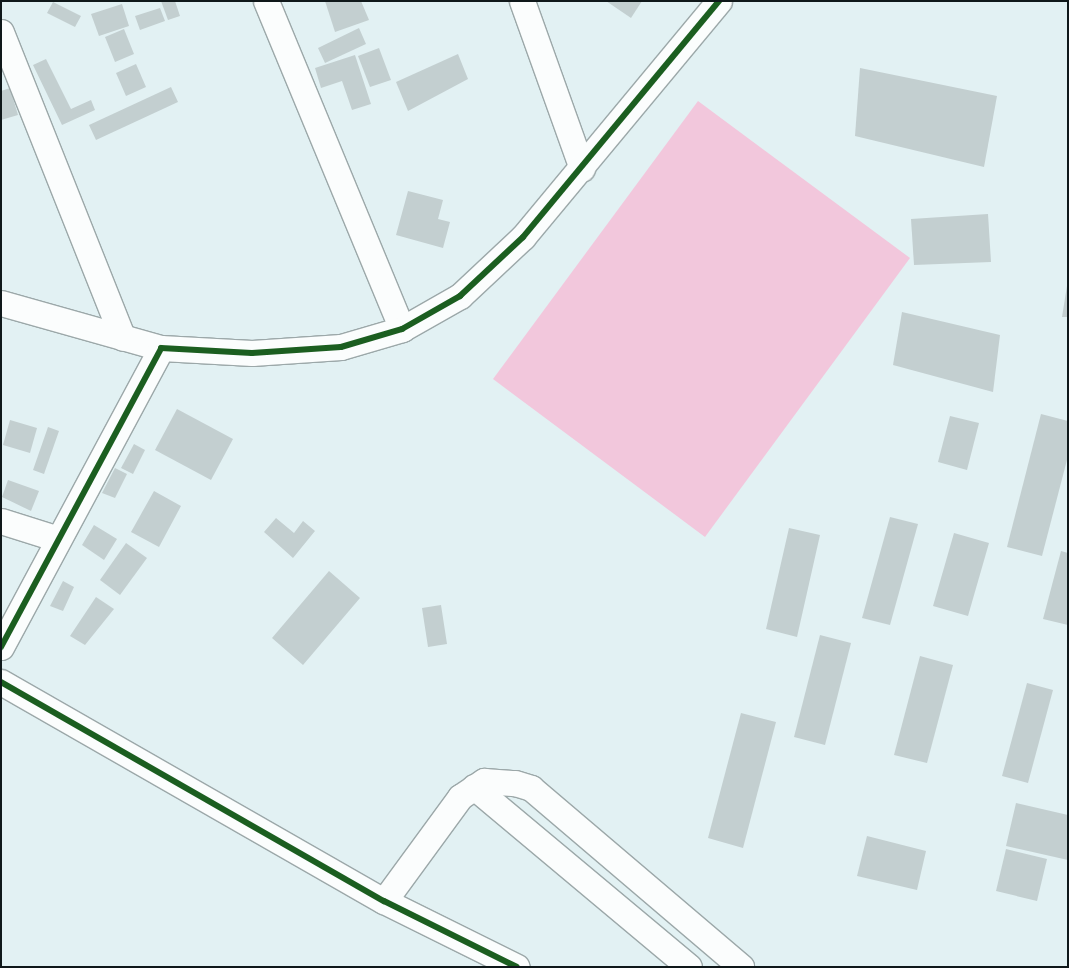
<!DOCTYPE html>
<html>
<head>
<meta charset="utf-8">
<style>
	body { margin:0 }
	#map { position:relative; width:1069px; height:968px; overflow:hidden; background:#e2f1f3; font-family:"Crimson Pro",serif }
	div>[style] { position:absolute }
	.green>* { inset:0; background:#f2c7dc }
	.building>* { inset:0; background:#c3cfd0 }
	.roads { filter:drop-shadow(1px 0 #9ca8a9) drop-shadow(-1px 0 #9ca8a9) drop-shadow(0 1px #9ca8a9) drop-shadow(0 -1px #9ca8a9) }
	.minor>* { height:25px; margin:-12.5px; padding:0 12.5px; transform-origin:12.5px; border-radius:12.5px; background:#fbfdfd }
	.cycleway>* { height:6px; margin:-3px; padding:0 3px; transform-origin:3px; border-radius:3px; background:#1b5e20 }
	span { translate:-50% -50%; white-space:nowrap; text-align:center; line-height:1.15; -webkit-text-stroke:4px #fff; paint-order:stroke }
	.frame { position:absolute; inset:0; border:2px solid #0f181a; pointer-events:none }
</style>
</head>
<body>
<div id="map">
	<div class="green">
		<i style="clip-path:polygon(698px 101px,910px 258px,705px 537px,493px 379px)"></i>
	</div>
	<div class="building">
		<i style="clip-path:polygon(161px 1px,175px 1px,180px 16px,168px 20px)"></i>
		<i style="clip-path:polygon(325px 1px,361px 1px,369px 20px,335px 32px)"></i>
		<i style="clip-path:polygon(606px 1px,642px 1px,631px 18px)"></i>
		<i style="clip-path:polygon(53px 2px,81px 16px,75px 27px,47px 13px)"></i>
		<i style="clip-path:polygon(122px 4px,129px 26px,99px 36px,91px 14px)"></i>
		<i style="clip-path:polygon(160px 8px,165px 21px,140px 30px,135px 16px)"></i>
		<i style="clip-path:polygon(359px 28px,366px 44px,325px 63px,318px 48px)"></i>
		<i style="clip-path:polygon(124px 29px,134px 54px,115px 62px,105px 37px)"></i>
		<i style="clip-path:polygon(379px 48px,391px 80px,370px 87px,358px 56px)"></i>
		<i style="clip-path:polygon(458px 54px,468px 79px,408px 111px,396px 82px)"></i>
		<i style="clip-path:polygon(355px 55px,371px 104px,352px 110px,342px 81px,321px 88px,315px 68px)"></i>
		<i style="clip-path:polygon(46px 59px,71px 109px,91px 100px,95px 110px,62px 125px,33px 65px)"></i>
		<i style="clip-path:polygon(136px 64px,146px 87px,126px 96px,116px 73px)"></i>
		<i style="clip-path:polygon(860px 68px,997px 96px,984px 167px,855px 136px)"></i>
		<i style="clip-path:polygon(171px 87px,178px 102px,96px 140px,89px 125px)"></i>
		<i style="clip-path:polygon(10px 88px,18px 115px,1px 120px,1px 91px)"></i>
		<i style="clip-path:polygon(408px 191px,443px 200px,438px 219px,450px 222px,443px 248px,396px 235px)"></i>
		<i style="clip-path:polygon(988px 214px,991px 262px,914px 265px,911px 219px)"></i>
		<i style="clip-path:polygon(1067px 286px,1068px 287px,1068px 317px,1062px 317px)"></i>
		<i style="clip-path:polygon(902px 312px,1000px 335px,993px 392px,893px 365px)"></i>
		<i style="clip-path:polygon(177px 409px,233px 439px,211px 480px,155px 450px)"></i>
		<i style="clip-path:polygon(1041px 414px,1068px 421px,1068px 456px,1042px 556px,1007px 547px)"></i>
		<i style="clip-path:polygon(950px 416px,979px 423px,967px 470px,938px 462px)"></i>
		<i style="clip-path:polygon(10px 420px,37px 428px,30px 453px,3px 445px)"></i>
		<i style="clip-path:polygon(48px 427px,59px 431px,44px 474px,33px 470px)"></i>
		<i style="clip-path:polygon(134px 444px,145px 450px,133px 474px,121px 468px)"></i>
		<i style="clip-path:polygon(115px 468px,127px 474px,115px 498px,102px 493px)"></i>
		<i style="clip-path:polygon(8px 480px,39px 491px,31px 511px,2px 497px)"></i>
		<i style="clip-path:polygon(154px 491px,181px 506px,159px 547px,131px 532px)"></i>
		<i style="clip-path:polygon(890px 517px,918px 524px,890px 625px,862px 618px)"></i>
		<i style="clip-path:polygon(276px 518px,294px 533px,303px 521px,315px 531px,293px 558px,264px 532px)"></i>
		<i style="clip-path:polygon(94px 525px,117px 539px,104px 560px,82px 545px)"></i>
		<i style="clip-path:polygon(789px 528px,820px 535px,797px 637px,766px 629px)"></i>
		<i style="clip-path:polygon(954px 533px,989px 543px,968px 616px,933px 606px)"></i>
		<i style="clip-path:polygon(126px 543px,147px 558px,120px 595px,100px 580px)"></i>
		<i style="clip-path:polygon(1061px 551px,1068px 553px,1068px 625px,1043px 619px)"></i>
		<i style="clip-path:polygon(329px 571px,360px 598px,303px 665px,272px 638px)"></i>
		<i style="clip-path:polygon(63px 581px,74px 587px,63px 611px,50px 606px)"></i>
		<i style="clip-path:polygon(96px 597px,114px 609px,85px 645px,70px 636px)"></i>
		<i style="clip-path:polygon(441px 605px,447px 644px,428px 647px,422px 608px)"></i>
		<i style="clip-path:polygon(820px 635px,851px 643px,825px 745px,794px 737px)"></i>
		<i style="clip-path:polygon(920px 656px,953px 665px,927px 763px,894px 755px)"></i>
		<i style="clip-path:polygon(1027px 683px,1053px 690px,1028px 783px,1002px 776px)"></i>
		<i style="clip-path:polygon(741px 713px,776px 722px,743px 848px,708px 838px)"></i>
		<i style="clip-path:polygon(1016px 803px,1068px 815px,1068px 860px,1006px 846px)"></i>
		<i style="clip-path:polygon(867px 836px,926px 851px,917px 890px,857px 876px)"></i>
		<i style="clip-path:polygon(1006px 849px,1047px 859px,1037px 901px,996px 891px)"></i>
	</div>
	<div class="roads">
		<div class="minor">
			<i style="left:266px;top:1px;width:355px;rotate:67.5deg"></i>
			<i style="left:522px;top:1px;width:178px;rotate:70.3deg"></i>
			<i style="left:1px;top:32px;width:329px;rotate:68.3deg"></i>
			<i style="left:1px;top:303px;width:166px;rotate:15.7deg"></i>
			<i style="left:1px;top:521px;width:60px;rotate:17.5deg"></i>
			<i style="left:1px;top:647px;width:339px;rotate:-61.8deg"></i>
			<i style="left:161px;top:348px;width:91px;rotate:3.1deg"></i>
			<i style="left:252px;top:353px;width:89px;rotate:-3.9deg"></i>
			<i style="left:341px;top:347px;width:64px;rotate:-16.4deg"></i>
			<i style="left:402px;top:329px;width:67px;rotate:-29.6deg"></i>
			<i style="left:460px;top:296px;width:86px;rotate:-43.1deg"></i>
			<i style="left:523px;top:237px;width:307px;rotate:-50.3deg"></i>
			<i style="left:1px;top:682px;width:441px;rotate:29.8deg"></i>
			<i style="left:384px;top:901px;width:148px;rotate:26.4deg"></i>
			<i style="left:474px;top:787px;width:280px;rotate:39.9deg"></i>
			<i style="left:384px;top:901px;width:129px;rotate:-53.8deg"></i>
			<i style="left:460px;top:797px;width:29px;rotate:-34deg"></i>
			<i style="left:484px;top:781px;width:31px;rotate:4deg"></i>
			<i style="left:515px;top:783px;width:17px;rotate:17deg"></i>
			<i style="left:531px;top:788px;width:276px;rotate:40.4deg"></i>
		</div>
	</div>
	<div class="cycleway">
		<i style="left:1px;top:647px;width:339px;rotate:-61.8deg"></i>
		<i style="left:161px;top:348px;width:91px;rotate:3.1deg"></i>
		<i style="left:252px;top:353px;width:89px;rotate:-3.9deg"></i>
		<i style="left:341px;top:347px;width:64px;rotate:-16.4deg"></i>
		<i style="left:402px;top:329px;width:67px;rotate:-29.6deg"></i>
		<i style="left:460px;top:296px;width:86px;rotate:-43.1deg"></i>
		<i style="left:523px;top:237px;width:307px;rotate:-50.3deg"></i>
		<i style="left:1px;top:682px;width:441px;rotate:29.8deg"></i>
		<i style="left:384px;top:901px;width:148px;rotate:26.4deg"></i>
	</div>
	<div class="frame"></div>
</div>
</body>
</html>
